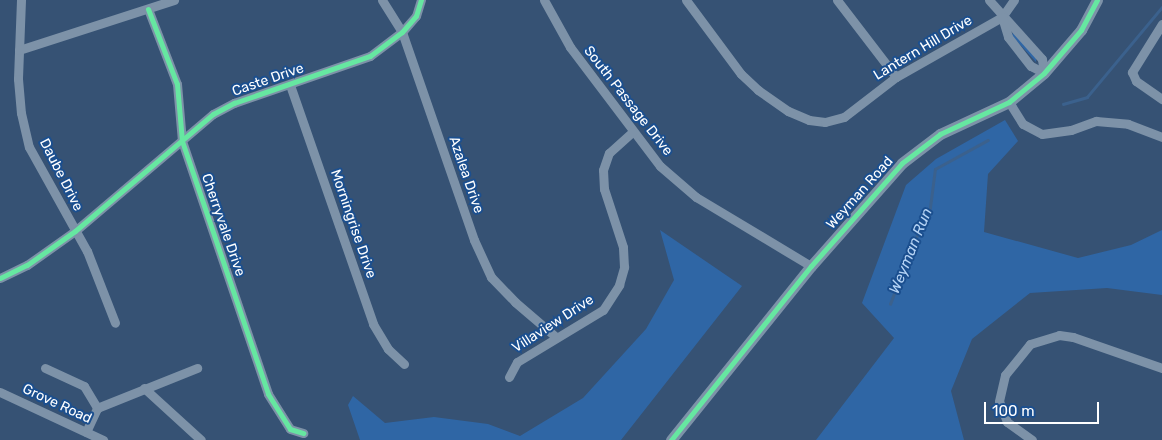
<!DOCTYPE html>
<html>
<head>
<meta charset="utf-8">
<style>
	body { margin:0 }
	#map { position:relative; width:1162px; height:440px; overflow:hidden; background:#365274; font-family:Rubik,sans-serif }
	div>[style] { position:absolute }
	.green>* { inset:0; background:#2f66a5 }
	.stream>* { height:2.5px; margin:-1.25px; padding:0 1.25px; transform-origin:1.25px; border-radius:1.25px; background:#3b618d }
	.minor>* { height:9px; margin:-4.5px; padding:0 4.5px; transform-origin:4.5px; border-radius:4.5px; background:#7d92a8 }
	.tertiary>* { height:11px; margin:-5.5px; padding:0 5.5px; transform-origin:5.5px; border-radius:5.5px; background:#7d92a8 }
	.cycleway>* { height:5px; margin:-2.5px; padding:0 2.5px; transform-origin:2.5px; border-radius:2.5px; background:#66e7a1 }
	span { translate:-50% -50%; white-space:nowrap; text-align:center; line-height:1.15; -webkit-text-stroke:4px #1b4f8f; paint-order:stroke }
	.street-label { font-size:14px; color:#fff }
	.water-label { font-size:15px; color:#b5d3f5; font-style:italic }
	.scale { position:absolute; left:984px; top:402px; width:115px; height:22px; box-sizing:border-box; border:2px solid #fff; border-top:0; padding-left:6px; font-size:15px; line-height:18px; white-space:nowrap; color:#fff; -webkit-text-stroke:4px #1b4f8f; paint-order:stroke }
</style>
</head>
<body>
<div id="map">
	<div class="green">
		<i style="clip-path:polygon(1013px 32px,1036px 58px,1036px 62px,1012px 36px)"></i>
		<i style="clip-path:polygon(1005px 120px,1018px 141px,988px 174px,984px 232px,1078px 258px,1131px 245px,1162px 230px,1162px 295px,1107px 288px,1030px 293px,972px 339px,951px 391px,964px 440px,816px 440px,894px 338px,862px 303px,906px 185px,936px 159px)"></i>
		<i style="clip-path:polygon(660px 230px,742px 286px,621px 440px,360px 440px,348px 405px,353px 396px,385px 423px,434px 417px,488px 424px,520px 436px,583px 398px,646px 329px,674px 280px)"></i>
	</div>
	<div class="stream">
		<i style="left:1063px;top:104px;width:25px;rotate:-16deg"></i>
		<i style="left:1087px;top:97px;width:117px;rotate:-50.2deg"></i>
		<i style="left:890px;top:304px;width:70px;rotate:-69deg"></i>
		<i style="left:915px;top:239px;width:28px;rotate:-60deg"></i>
		<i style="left:929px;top:215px;width:46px;rotate:-82.6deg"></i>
		<i style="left:935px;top:169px;width:60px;rotate:-28.7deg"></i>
	</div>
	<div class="minor">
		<i style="left:21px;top:0;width:79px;rotate:92.2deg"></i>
		<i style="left:18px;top:79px;width:34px;rotate:85deg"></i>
		<i style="left:21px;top:113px;width:35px;rotate:77deg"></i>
		<i style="left:29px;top:147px;width:119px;rotate:60.9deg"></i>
		<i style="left:87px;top:251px;width:77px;rotate:68.7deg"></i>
		<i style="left:382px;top:0;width:38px;rotate:58deg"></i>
		<i style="left:402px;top:32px;width:220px;rotate:70.9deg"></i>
		<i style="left:474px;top:240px;width:41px;rotate:65.3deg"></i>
		<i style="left:491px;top:277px;width:35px;rotate:46deg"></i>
		<i style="left:515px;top:302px;width:54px;rotate:40.5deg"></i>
		<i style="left:544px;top:0;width:54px;rotate:61deg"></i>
		<i style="left:570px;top:47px;width:149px;rotate:52.9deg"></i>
		<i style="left:660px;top:166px;width:48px;rotate:40.7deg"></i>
		<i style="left:696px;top:197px;width:134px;rotate:31deg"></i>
		<i style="left:686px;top:0;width:92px;rotate:53.4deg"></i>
		<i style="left:741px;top:74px;width:23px;rotate:43deg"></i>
		<i style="left:758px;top:90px;width:37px;rotate:35deg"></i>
		<i style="left:788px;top:111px;width:23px;rotate:23deg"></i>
		<i style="left:809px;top:120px;width:16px;rotate:7deg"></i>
		<i style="left:825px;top:122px;width:20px;rotate:-15deg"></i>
		<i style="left:844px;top:117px;width:66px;rotate:-37.6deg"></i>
		<i style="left:896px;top:77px;width:122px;rotate:-29.5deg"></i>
		<i style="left:1002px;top:17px;width:21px;rotate:-55deg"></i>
		<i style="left:837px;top:0;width:97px;rotate:52.5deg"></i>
		<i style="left:989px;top:0;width:79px;rotate:48.1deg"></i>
		<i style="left:1042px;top:59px;width:14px;rotate:82deg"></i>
		<i style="left:148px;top:9px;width:80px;rotate:68.9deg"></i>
		<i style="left:177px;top:84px;width:57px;rotate:85deg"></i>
		<i style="left:182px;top:141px;width:267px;rotate:71.2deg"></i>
		<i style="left:268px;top:394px;width:41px;rotate:57.8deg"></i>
		<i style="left:290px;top:429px;width:14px;rotate:17deg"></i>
		<i style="left:1002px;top:17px;width:21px;rotate:73deg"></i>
		<i style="left:1008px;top:37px;width:37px;rotate:52deg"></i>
		<i style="left:1031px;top:66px;width:15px;rotate:28deg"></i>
		<i style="left:1162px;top:24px;width:57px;rotate:122deg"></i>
		<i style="left:1132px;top:72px;width:10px;rotate:66deg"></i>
		<i style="left:1136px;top:81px;width:32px;rotate:35deg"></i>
		<i style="left:19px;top:50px;width:163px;rotate:-17.9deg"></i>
		<i style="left:290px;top:85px;width:253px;rotate:70.8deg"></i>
		<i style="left:373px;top:324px;width:29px;rotate:59deg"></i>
		<i style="left:388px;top:349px;width:22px;rotate:43deg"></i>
		<i style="left:1009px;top:102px;width:26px;rotate:58deg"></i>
		<i style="left:1023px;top:124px;width:21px;rotate:28deg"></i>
		<i style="left:1042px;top:134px;width:29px;rotate:-8deg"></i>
		<i style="left:1071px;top:130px;width:27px;rotate:-20deg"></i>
		<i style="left:1096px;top:121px;width:32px;rotate:5deg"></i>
		<i style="left:1128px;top:124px;width:36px;rotate:21deg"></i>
		<i style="left:0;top:278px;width:30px;rotate:-26deg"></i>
		<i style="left:27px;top:265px;width:59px;rotate:-35.3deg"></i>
		<i style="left:75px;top:231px;width:181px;rotate:-40.3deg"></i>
		<i style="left:213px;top:114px;width:24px;rotate:-28deg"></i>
		<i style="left:234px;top:103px;width:144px;rotate:-19.1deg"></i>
		<i style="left:370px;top:56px;width:40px;rotate:-37deg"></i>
		<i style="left:402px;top:32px;width:21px;rotate:-49deg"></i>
		<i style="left:416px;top:16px;width:17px;rotate:-73deg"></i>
		<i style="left:45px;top:368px;width:43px;rotate:24.8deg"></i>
		<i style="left:84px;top:386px;width:26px;rotate:59deg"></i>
		<i style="left:509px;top:377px;width:17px;rotate:-62deg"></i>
		<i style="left:517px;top:362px;width:100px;rotate:-31.2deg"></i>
		<i style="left:603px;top:310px;width:30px;rotate:-57deg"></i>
		<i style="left:619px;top:285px;width:19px;rotate:-74deg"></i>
		<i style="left:624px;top:267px;width:20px;rotate:-93deg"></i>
		<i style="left:623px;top:247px;width:61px;rotate:-108.1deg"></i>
		<i style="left:604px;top:189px;width:19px;rotate:-93deg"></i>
		<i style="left:603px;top:170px;width:18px;rotate:-71deg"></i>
		<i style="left:609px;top:153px;width:31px;rotate:-42deg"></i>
		<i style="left:144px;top:388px;width:77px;rotate:42.4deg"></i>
		<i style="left:0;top:392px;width:114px;rotate:25deg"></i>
		<i style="left:86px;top:432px;width:26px;rotate:-65deg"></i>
		<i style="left:97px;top:408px;width:108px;rotate:-21.8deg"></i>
		<i style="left:1032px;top:440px;width:31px;rotate:-144deg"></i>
		<i style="left:1007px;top:422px;width:22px;rotate:-111deg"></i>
		<i style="left:999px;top:401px;width:27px;rotate:-77deg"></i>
		<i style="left:1005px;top:375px;width:40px;rotate:-51deg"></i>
		<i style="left:1030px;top:344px;width:30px;rotate:-17deg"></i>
		<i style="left:1059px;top:335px;width:14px;rotate:8deg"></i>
		<i style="left:1073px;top:337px;width:94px;rotate:19.2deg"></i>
	</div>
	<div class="tertiary">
		<i style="left:671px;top:440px;width:223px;rotate:-51.2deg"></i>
		<i style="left:811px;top:266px;width:137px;rotate:-48.5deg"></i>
		<i style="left:902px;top:163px;width:48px;rotate:-37.3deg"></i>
		<i style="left:940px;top:134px;width:76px;rotate:-24.9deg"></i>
		<i style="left:1009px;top:102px;width:45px;rotate:-39.6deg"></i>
		<i style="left:1044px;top:73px;width:57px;rotate:-49.3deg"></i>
		<i style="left:1081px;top:30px;width:34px;rotate:-62deg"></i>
	</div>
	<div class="cycleway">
		<i style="left:148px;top:9px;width:80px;rotate:68.9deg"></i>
		<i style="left:177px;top:84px;width:57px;rotate:85deg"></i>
		<i style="left:182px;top:141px;width:267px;rotate:71.2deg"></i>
		<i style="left:268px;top:394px;width:41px;rotate:57.8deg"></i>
		<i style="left:290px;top:429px;width:14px;rotate:17deg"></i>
		<i style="left:0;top:278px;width:30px;rotate:-26deg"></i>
		<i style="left:27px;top:265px;width:59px;rotate:-35.3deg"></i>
		<i style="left:75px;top:231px;width:181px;rotate:-40.3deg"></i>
		<i style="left:213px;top:114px;width:24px;rotate:-28deg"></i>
		<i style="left:234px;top:103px;width:144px;rotate:-19.1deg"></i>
		<i style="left:370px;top:56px;width:40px;rotate:-37deg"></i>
		<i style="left:402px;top:32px;width:21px;rotate:-49deg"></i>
		<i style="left:416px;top:16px;width:17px;rotate:-73deg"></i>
		<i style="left:671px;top:440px;width:223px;rotate:-51.2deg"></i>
		<i style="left:811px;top:266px;width:137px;rotate:-48.5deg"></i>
		<i style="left:902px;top:163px;width:48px;rotate:-37.3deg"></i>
		<i style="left:940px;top:134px;width:76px;rotate:-24.9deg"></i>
		<i style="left:1009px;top:102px;width:45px;rotate:-39.6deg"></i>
		<i style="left:1044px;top:73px;width:57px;rotate:-49.3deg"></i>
		<i style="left:1081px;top:30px;width:34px;rotate:-62deg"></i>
	</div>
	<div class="street-label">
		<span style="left:923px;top:48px;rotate:-31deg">Lantern Hill Drive</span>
		<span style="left:268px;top:80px;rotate:-19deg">Caste Drive</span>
		<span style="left:628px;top:101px;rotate:52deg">South Passage Drive</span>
		<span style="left:61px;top:175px;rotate:63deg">Daube Drive</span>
		<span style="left:466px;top:175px;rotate:71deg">Azalea Drive</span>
		<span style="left:860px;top:193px;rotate:-48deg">Weyman Road</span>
		<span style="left:353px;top:224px;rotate:71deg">Morningrise Drive</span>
		<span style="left:223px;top:225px;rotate:71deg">Cherryvale Drive</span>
		<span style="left:553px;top:324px;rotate:-33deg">Villaview Drive</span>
		<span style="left:57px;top:404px;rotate:25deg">Grove Road</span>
	</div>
	<div class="water-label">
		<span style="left:911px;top:251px;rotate:-68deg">Weyman Run</span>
	</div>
	<div class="scale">100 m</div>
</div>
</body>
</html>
